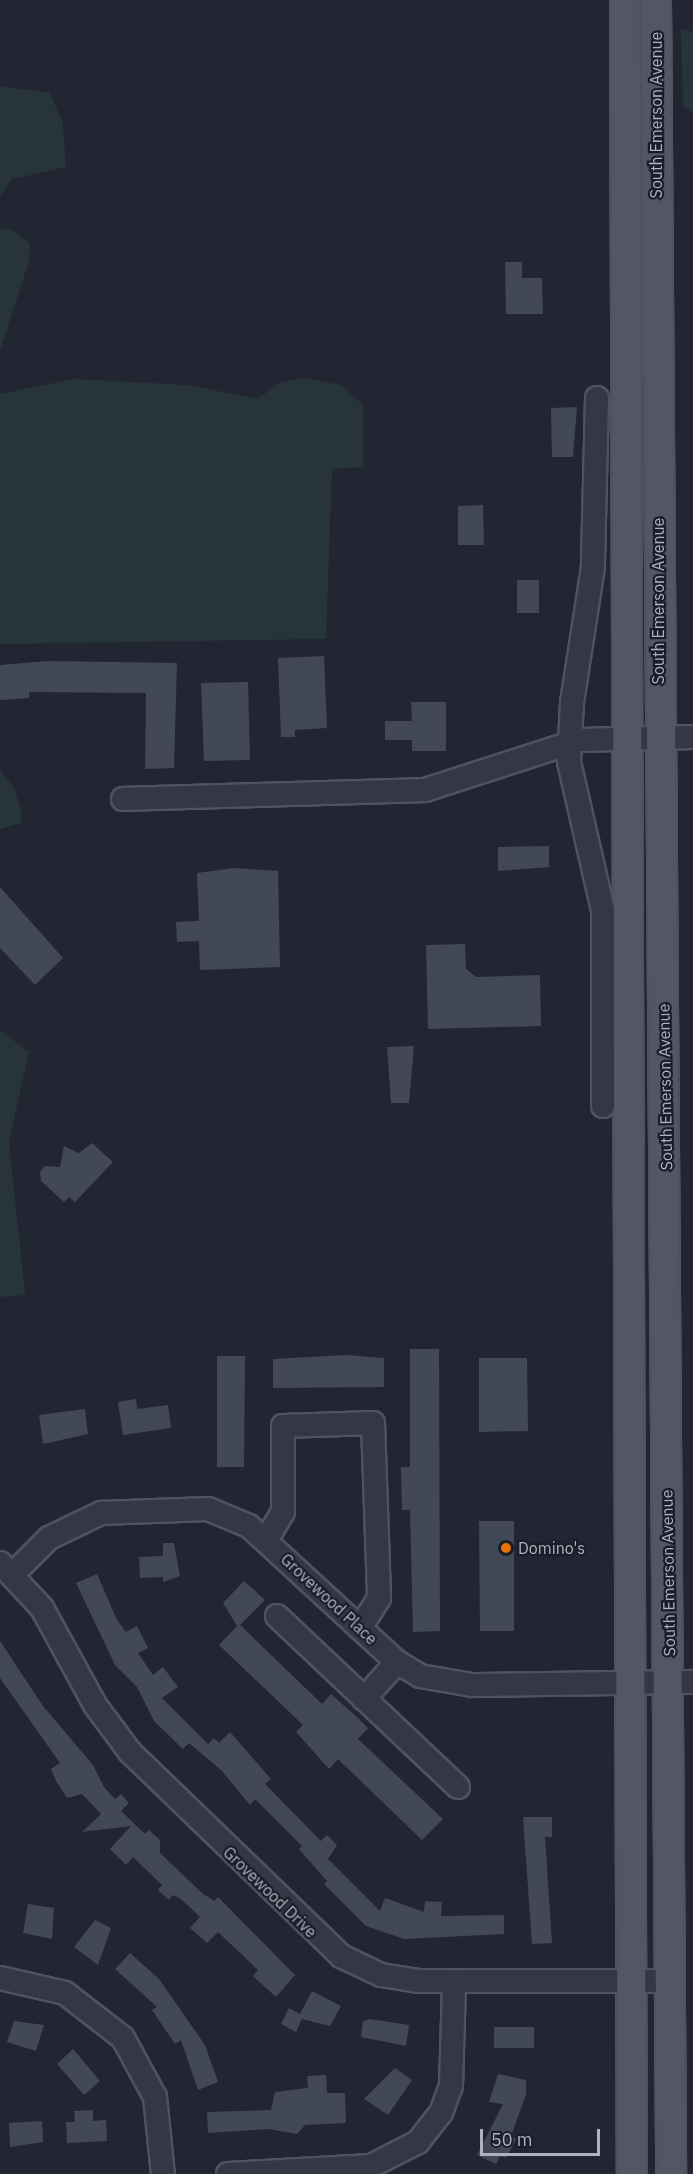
<!DOCTYPE html>
<html>
<head>
<meta charset="utf-8">
<style>
	body { margin:0 }
	#map { position:relative; width:693px; height:2174px; overflow:hidden; background:#222633; font-family:"IBM Plex Sans",sans-serif }
	div>[style] { position:absolute }
	.green>* { inset:0; background:#273538 }
	.building>* { inset:0; background:#434858 }
	.roads { filter:drop-shadow(2px 0 #4f535f) drop-shadow(-2px 0 #4f535f) drop-shadow(0 2px #4f535f) drop-shadow(0 -2px #4f535f) }
	.minor>* { height:22px; margin:-11px; padding:0 11px; transform-origin:11px; border-radius:11px; background:#353844 }
	.major>* { height:28px; margin:-14px; padding:0 14px; transform-origin:14px; border-radius:14px; background:#535764 }
	.dots>* { width:16px; height:16px; translate:-50% -50%; box-sizing:border-box; border:3px solid #1a1e29; border-radius:50% }
	span { translate:-50% -50%; white-space:nowrap; text-align:center; line-height:1.15; -webkit-text-stroke:4.5px #1a1e29; paint-order:stroke }
	.street-label { font-size:16px; color:#afb3c1 }
	.poi-label { font-size:16px; color:#afb3c1 }
	.left { translate:0 -50%; text-align:left }
	.scale { position:absolute; left:480px; top:2129px; width:120px; height:27px; box-sizing:border-box; border:3px solid #afb3c1; border-top:0; padding-left:8px; font-size:18px; line-height:21px; white-space:nowrap; color:#afb3c1; -webkit-text-stroke:4px #1a1e29; paint-order:stroke }
</style>
</head>
<body>
<div id="map">
	<div class="green">
		<i style="clip-path:polygon(681px 29px,693px 32px,693px 113px,683px 106px)"></i>
		<i style="clip-path:polygon(0 86px,50px 93px,63px 124px,66px 167px,12px 179px,0 196px)"></i>
		<i style="clip-path:polygon(0 229px,13px 230px,29px 243px,30px 258px,0 351px)"></i>
		<i style="clip-path:polygon(304px 378px,341px 385px,363px 405px,363px 467px,332px 469px,326px 639px,0 644px,0 394px,74px 379px,187px 385px,258px 399px,279px 383px)"></i>
		<i style="clip-path:polygon(0 770px,14px 788px,22px 813px,21px 823px,0 829px)"></i>
		<i style="clip-path:polygon(0 1030px,29px 1052px,9px 1141px,25px 1295px,0 1297px)"></i>
	</div>
	<div class="building">
		<i style="clip-path:polygon(505px 262px,522px 262px,522px 278px,542px 278px,543px 314px,506px 314px)"></i>
		<i style="clip-path:polygon(577px 407px,573px 457px,552px 457px,551px 408px)"></i>
		<i style="clip-path:polygon(483px 505px,484px 545px,458px 545px,458px 506px)"></i>
		<i style="clip-path:polygon(517px 580px,539px 580px,539px 613px,517px 613px)"></i>
		<i style="clip-path:polygon(324px 656px,327px 728px,295px 730px,295px 737px,281px 737px,278px 658px)"></i>
		<i style="clip-path:polygon(49px 661px,177px 663px,174px 768px,145px 769px,146px 693px,29px 692px,29px 698px,0 700px,0 665px)"></i>
		<i style="clip-path:polygon(248px 682px,250px 760px,204px 761px,201px 683px)"></i>
		<i style="clip-path:polygon(411px 702px,446px 702px,446px 751px,412px 751px,412px 740px,385px 740px,385px 721px,412px 721px)"></i>
		<i style="clip-path:polygon(549px 846px,549px 867px,498px 871px,498px 847px)"></i>
		<i style="clip-path:polygon(235px 868px,278px 871px,280px 967px,200px 970px,199px 941px,177px 942px,176px 922px,199px 921px,197px 873px)"></i>
		<i style="clip-path:polygon(0 887px,63px 958px,35px 985px,0 948px)"></i>
		<i style="clip-path:polygon(465px 944px,466px 969px,476px 977px,540px 975px,541px 1026px,428px 1029px,426px 945px)"></i>
		<i style="clip-path:polygon(414px 1046px,409px 1103px,391px 1103px,387px 1047px)"></i>
		<i style="clip-path:polygon(92px 1143px,113px 1162px,75px 1202px,69px 1197px,64px 1202px,41px 1181px,40px 1172px,45px 1166px,60px 1167px,64px 1146px,79px 1153px)"></i>
		<i style="clip-path:polygon(410px 1349px,439px 1349px,440px 1631px,413px 1632px,410px 1510px,402px 1510px,401px 1467px,410px 1467px)"></i>
		<i style="clip-path:polygon(346px 1355px,384px 1358px,384px 1387px,273px 1388px,273px 1359px)"></i>
		<i style="clip-path:polygon(217px 1356px,245px 1356px,244px 1467px,217px 1467px)"></i>
		<i style="clip-path:polygon(479px 1358px,527px 1358px,528px 1431px,479px 1432px)"></i>
		<i style="clip-path:polygon(136px 1399px,137px 1409px,168px 1405px,171px 1428px,123px 1435px,118px 1402px)"></i>
		<i style="clip-path:polygon(85px 1409px,88px 1434px,43px 1444px,39px 1415px)"></i>
		<i style="clip-path:polygon(479px 1521px,514px 1521px,514px 1631px,480px 1631px)"></i>
		<i style="clip-path:polygon(163px 1543px,174px 1543px,180px 1576px,163px 1582px,163px 1577px,140px 1578px,139px 1557px,163px 1556px)"></i>
		<i style="clip-path:polygon(97px 1574px,117px 1620px,126px 1632px,137px 1626px,148px 1648px,138px 1653px,153px 1675px,163px 1667px,178px 1687px,162px 1698px,208px 1744px,214px 1738px,219px 1743px,230px 1732px,271px 1779px,265px 1784px,321px 1841px,327px 1835px,337px 1845px,328px 1859px,380px 1911px,385px 1898px,424px 1912px,425px 1901px,442px 1902px,441px 1916px,504px 1915px,504px 1934px,404px 1939px,366px 1926px,324px 1884px,327px 1881px,299px 1849px,302px 1846px,255px 1799px,250px 1805px,221px 1770px,189px 1743px,183px 1749px,154px 1721px,137px 1687px,115px 1665px,76px 1583px)"></i>
		<i style="clip-path:polygon(244px 1581px,265px 1600px,240px 1625px,322px 1704px,331px 1694px,358px 1718px,368px 1728px,358px 1739px,443px 1819px,422px 1840px,338px 1759px,329px 1769px,296px 1732px,303px 1725px,219px 1645px,237px 1626px,223px 1603px)"></i>
		<i style="clip-path:polygon(0 1641px,43px 1706px,93px 1765px,104px 1787px,115px 1799px,121px 1794px,129px 1803px,121px 1811px,145px 1834px,149px 1830px,160px 1840px,160px 1853px,202px 1893px,214px 1901px,218px 1897px,295px 1975px,276px 1997px,253px 1976px,258px 1970px,218px 1932px,207px 1943px,190px 1928px,200px 1917px,181px 1899px,173px 1895px,169px 1900px,158px 1890px,162px 1885px,133px 1857px,126px 1865px,110px 1849px,131px 1826px,82px 1832px,101px 1814px,82px 1794px,67px 1798px,56px 1781px,51px 1769px,60px 1763px,0 1678px)"></i>
		<i style="clip-path:polygon(523px 1817px,552px 1817px,552px 1837px,545px 1837px,552px 1943px,532px 1944px)"></i>
		<i style="clip-path:polygon(28px 1904px,54px 1908px,52px 1939px,23px 1933px)"></i>
		<i style="clip-path:polygon(95px 1920px,111px 1928px,98px 1965px,74px 1947px)"></i>
		<i style="clip-path:polygon(130px 1953px,159px 1979px,205px 2045px,218px 2082px,198px 2090px,181px 2040px,175px 2044px,152px 2010px,157px 2007px,115px 1969px)"></i>
		<i style="clip-path:polygon(312px 1991px,341px 2006px,330px 2026px,302px 2019px,296px 2032px,281px 2024px,289px 2008px,300px 2014px)"></i>
		<i style="clip-path:polygon(370px 2019px,409px 2025px,406px 2046px,361px 2037px,363px 2021px)"></i>
		<i style="clip-path:polygon(14px 2021px,44px 2025px,36px 2051px,7px 2042px)"></i>
		<i style="clip-path:polygon(494px 2027px,534px 2027px,534px 2048px,494px 2048px)"></i>
		<i style="clip-path:polygon(73px 2049px,100px 2081px,84px 2095px,57px 2064px)"></i>
		<i style="clip-path:polygon(395px 2068px,412px 2080px,388px 2115px,364px 2099px)"></i>
		<i style="clip-path:polygon(498px 2074px,526px 2080px,526px 2095px,511px 2136px,516px 2139px,506px 2158px,500px 2156px,496px 2164px,477px 2155px,503px 2104px,489px 2102px)"></i>
		<i style="clip-path:polygon(326px 2075px,327px 2093px,345px 2093px,346px 2123px,305px 2125px,297px 2134px,268px 2129px,208px 2133px,207px 2112px,271px 2110px,275px 2092px,308px 2088px,307px 2076px)"></i>
		<i style="clip-path:polygon(93px 2110px,93px 2121px,106px 2120px,107px 2141px,67px 2143px,66px 2122px,75px 2122px,74px 2111px)"></i>
		<i style="clip-path:polygon(42px 2121px,43px 2142px,10px 2147px,9px 2123px)"></i>
	</div>
	<div class="roads">
		<div class="minor">
			<i style="left:597px;top:398px;width:169px;rotate:91.4deg"></i>
			<i style="left:593px;top:567px;width:137px;rotate:98.8deg"></i>
			<i style="left:572px;top:702px;width:60px;rotate:92.9deg"></i>
			<i style="left:569px;top:762px;width:152px;rotate:77.1deg"></i>
			<i style="left:603px;top:910px;width:196px;rotate:90deg"></i>
			<i style="left:123px;top:799px;width:302px;rotate:-1.7deg"></i>
			<i style="left:425px;top:790px;width:163px;rotate:-17.9deg"></i>
			<i style="left:580px;top:740px;width:113px;rotate:-1.5deg"></i>
			<i style="left:266px;top:1540px;width:33px;rotate:-59deg"></i>
			<i style="left:283px;top:1512px;width:86px;rotate:-90deg"></i>
			<i style="left:283px;top:1426px;width:90px;rotate:-1.9deg"></i>
			<i style="left:373px;top:1423px;width:175px;rotate:88deg"></i>
			<i style="left:379px;top:1598px;width:36px;rotate:122deg"></i>
			<i style="left:0;top:1563px;width:62px;rotate:47deg"></i>
			<i style="left:42px;top:1608px;width:111px;rotate:61.3deg"></i>
			<i style="left:95px;top:1705px;width:59px;rotate:53.3deg"></i>
			<i style="left:130px;top:1752px;width:293px;rotate:44deg"></i>
			<i style="left:341px;top:1956px;width:44px;rotate:25.4deg"></i>
			<i style="left:381px;top:1975px;width:36px;rotate:9deg"></i>
			<i style="left:417px;top:1981px;width:253px"></i>
			<i style="left:13px;top:1574px;width:51px;rotate:-45deg"></i>
			<i style="left:49px;top:1538px;width:58px;rotate:-25.7deg"></i>
			<i style="left:101px;top:1513px;width:107px;rotate:-2.1deg"></i>
			<i style="left:208px;top:1509px;width:44px;rotate:22.5deg"></i>
			<i style="left:249px;top:1526px;width:201px;rotate:42.6deg"></i>
			<i style="left:397px;top:1662px;width:27px;rotate:31deg"></i>
			<i style="left:420px;top:1676px;width:53px;rotate:9.8deg"></i>
			<i style="left:472px;top:1685px;width:221px;rotate:-0.8deg"></i>
			<i style="left:277px;top:1616px;width:249px;rotate:43.4deg"></i>
			<i style="left:364px;top:1699px;width:50px;rotate:-48.3deg"></i>
			<i style="left:0;top:1978px;width:67px;rotate:13deg"></i>
			<i style="left:65px;top:1993px;width:73px;rotate:37.8deg"></i>
			<i style="left:123px;top:2038px;width:67px;rotate:61.5deg"></i>
			<i style="left:155px;top:2097px;width:77px;rotate:84.1deg"></i>
			<i style="left:228px;top:2174px;width:143px;rotate:-3.2deg"></i>
			<i style="left:371px;top:2166px;width:53px;rotate:-27.1deg"></i>
			<i style="left:418px;top:2142px;width:37px;rotate:-52deg"></i>
			<i style="left:441px;top:2113px;width:29px;rotate:-70deg"></i>
			<i style="left:451px;top:2086px;width:103px;rotate:-88.3deg"></i>
		</div>
		<div class="major">
			<i style="left:625px;top:0;width:2174px;rotate:89.82deg"></i>
			<i style="left:656px;top:0;width:2174px;rotate:89.6deg"></i>
		</div>
	</div>
	<div class="dots">
		<i style="left:506px;top:1548px;background:#e8710a"></i>
	</div>
	<div class="street-label">
		<span style="left:656px;top:115px;rotate:-90deg">South Emerson Avenue</span>
		<span style="left:658px;top:601px;rotate:-90deg">South Emerson Avenue</span>
		<span style="left:665px;top:1087px;rotate:-91deg">South Emerson Avenue</span>
		<span style="left:668px;top:1573px;rotate:-91deg">South Emerson Avenue</span>
		<span style="left:329px;top:1599px;rotate:43deg">Grovewood Place</span>
		<span style="left:270px;top:1892px;rotate:44deg">Grovewood Drive</span>
	</div>
	<div class="poi-label">
		<span class="left" style="left:518px;top:1548px">Domino's</span>
	</div>
	<div class="scale">50 m</div>
</div>
</body>
</html>
